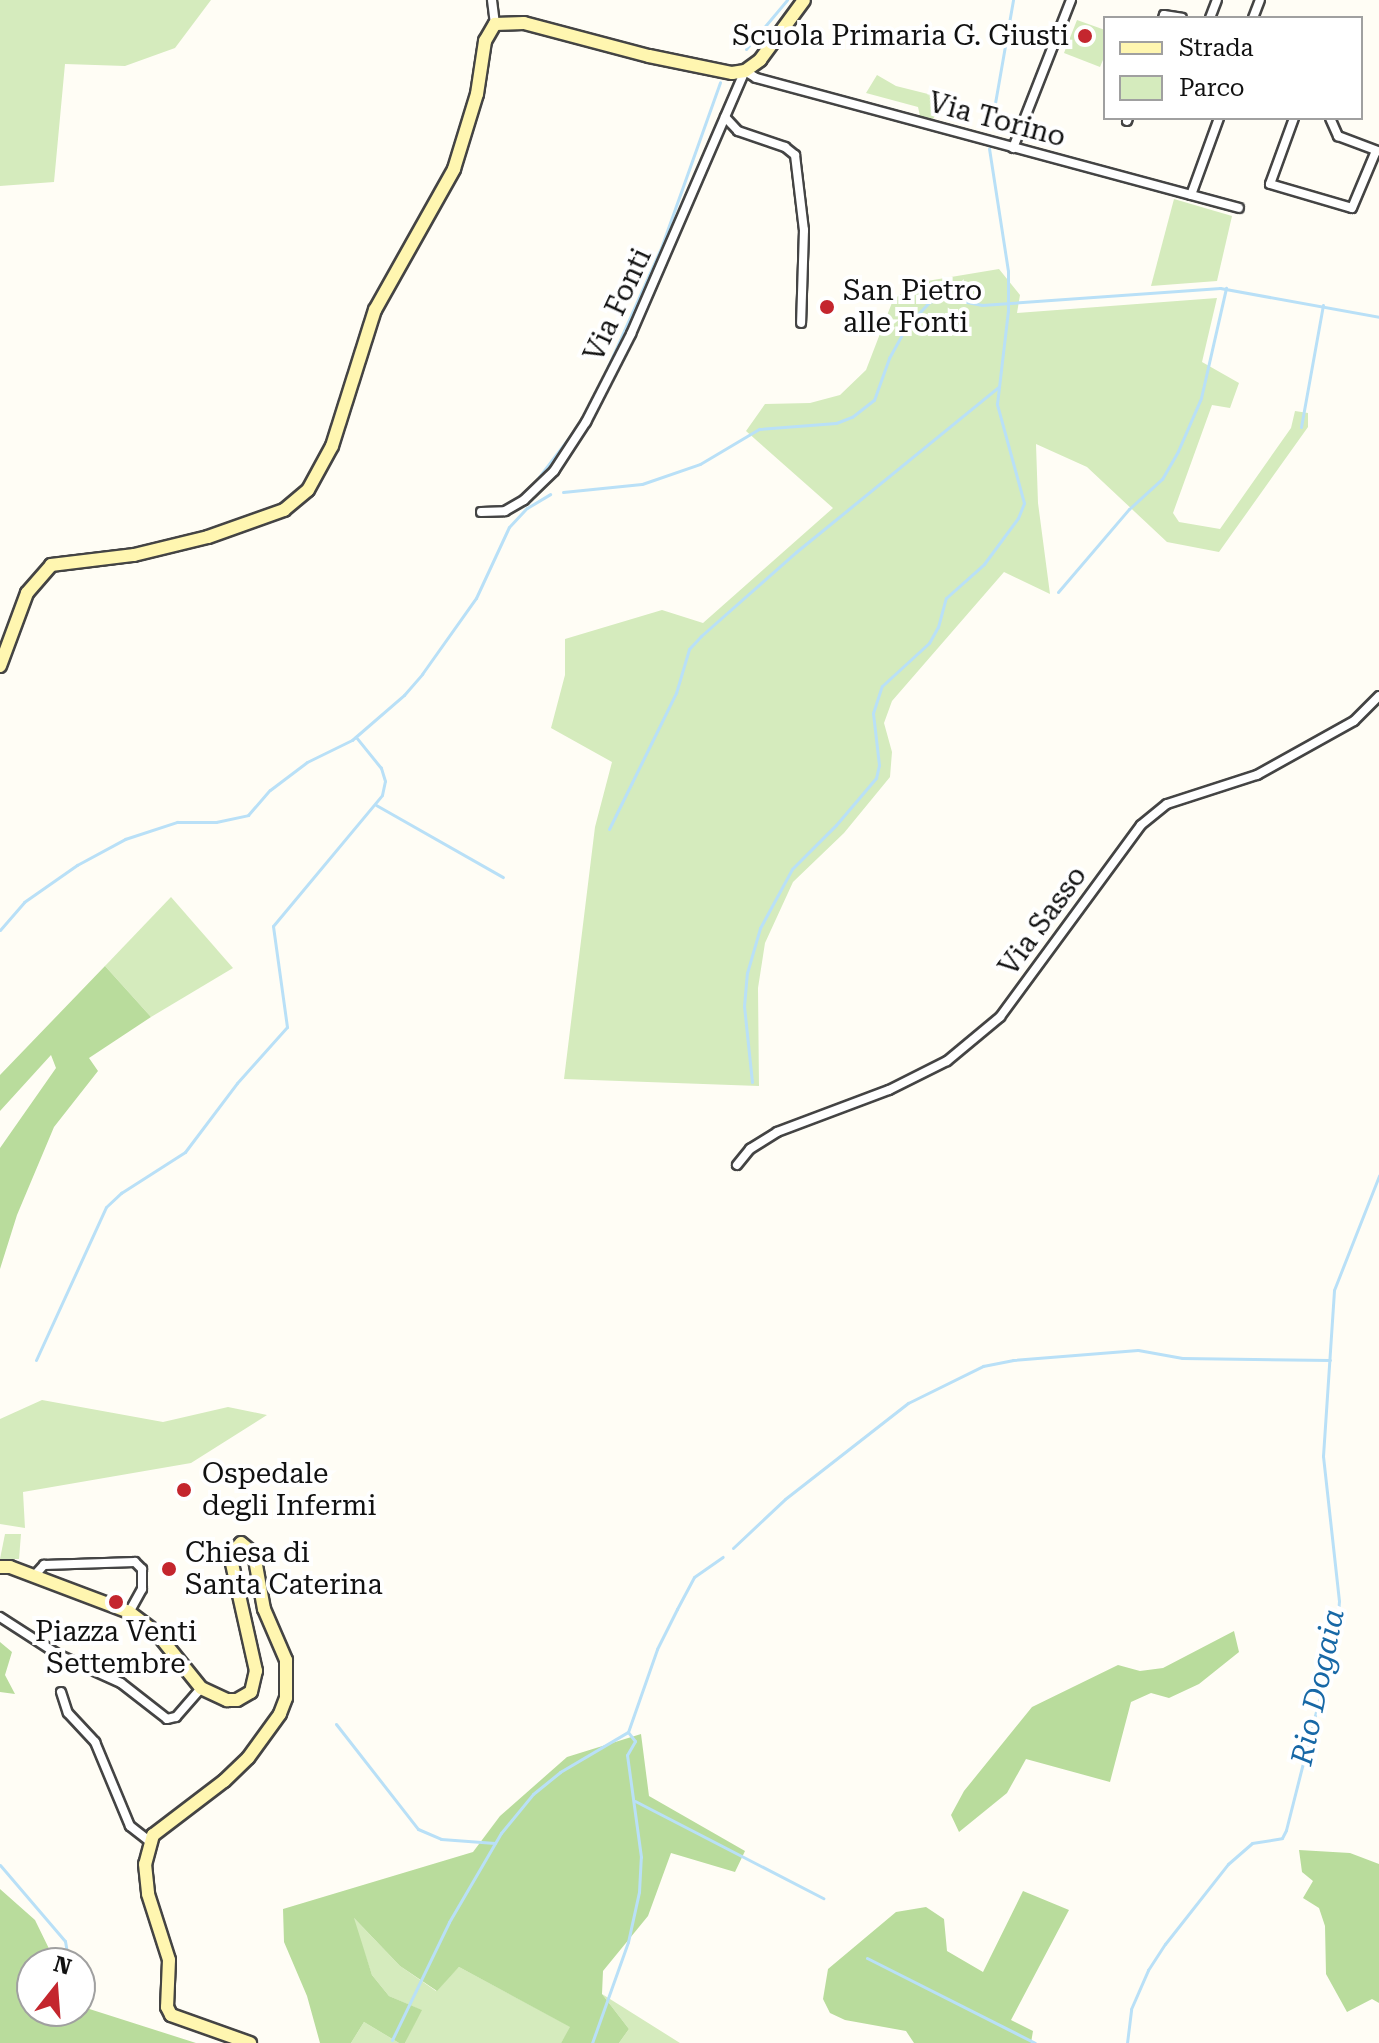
<!DOCTYPE html>
<html>
<head>
<meta charset="utf-8">
<style>
	body { margin:0 }
	#map { position:relative; width:1379px; height:2043px; overflow:hidden; background:#fffdf5; font-family:"Roboto Serif",serif }
	div>[style] { position:absolute }
	.green>* { inset:0; background:#d5ebbd }
	.forest>* { inset:0; background:#b9dc9c }
	.stream>* { height:3px; margin:-1.5px; padding:0 1.5px; transform-origin:1.5px; border-radius:1.5px; background:#b9e0f7 }
	.roads { filter:drop-shadow(2px 0 #444) drop-shadow(-2px 0 #444) drop-shadow(0 2px #444) drop-shadow(0 -2px #444) }
	.street>* { height:8px; margin:-4px; padding:0 4px; transform-origin:4px; border-radius:4px; background:#fff }
	.secondary>* { height:12px; margin:-6px; padding:0 6px; transform-origin:6px; border-radius:6px; background:#fff6b0 }
	.dots>* { width:22px; height:22px; translate:-50% -50%; box-sizing:border-box; border:4px solid #fff; border-radius:50% }
	span { translate:-50% -50%; white-space:nowrap; text-align:center; line-height:1.15; -webkit-text-stroke:8px #fff; paint-order:stroke }
	.poi-label { font-size:28px; color:#111 }
	.right { translate:-100% -50%; text-align:right }
	.left { translate:0 -50%; text-align:left }
	.street-label { font-size:28px; color:#111 }
	.water-label { font-size:30px; color:#1768a6; font-style:italic }
	.legend { position:absolute; left:1103px; top:16px; width:260px; height:104px; box-sizing:border-box; background:#fff; border:2px solid #a0a0a0; margin:0; padding:10px 14px; list-style:none; font-size:24px; color:#111 }
	.legend li { display:flex; align-items:center; gap:16px; height:40px }
	.legend b { width:40px; border:2px solid #a0a0a0 }
	.north { position:absolute; left:16px; top:1947px; width:80px; height:80px; box-sizing:border-box; background:#fff; border:2px solid #a0a0a0; border-radius:50%; rotate:17deg; font-size:22px; font-weight:700; line-height:32px; text-align:center; color:#111 }
	.north::after { content:''; display:block; margin:auto; width:28px; height:36px; background:#c4262e; clip-path:polygon(50% 0,100% 100%,50% 72%,0 100%) }
</style>
</head>
<body>
<div id="map">
	<div class="green">
		<i style="clip-path:polygon(0 0,211px 0,175px 48px,125px 66px,65px 64px,54px 182px,0 186px)"></i>
		<i style="clip-path:polygon(1077px 20px,1105px 30px,1105px 55px,1100px 67px,1064px 53px)"></i>
		<i style="clip-path:polygon(877px 75px,896px 86px,936px 96px,937px 113px,933px 119px,920px 116px,918px 107px,866px 93px)"></i>
		<i style="clip-path:polygon(1174px 199px,1232px 216px,1217px 281px,1151px 286px)"></i>
		<i style="clip-path:polygon(999px 269px,1020px 295px,1017px 313px,1217px 298px,1202px 362px,1239px 383px,1230px 408px,1212px 405px,1173px 513px,1179px 522px,1220px 529px,1291px 428px,1295px 411px,1308px 413px,1308px 427px,1219px 552px,1167px 542px,1087px 467px,1036px 444px,1038px 503px,1050px 594px,1004px 572px,892px 701px,884px 723px,892px 752px,890px 777px,844px 833px,793px 882px,765px 943px,758px 988px,759px 1086px,564px 1079px,595px 827px,612px 762px,551px 728px,565px 675px,565px 639px,662px 610px,703px 623px,833px 508px,746px 431px,765px 404px,810px 403px,840px 395px,866px 370px,893px 300px,915px 283px)"></i>
		<i style="clip-path:polygon(171px 897px,233px 968px,151px 1017px,105px 966px)"></i>
		<i style="clip-path:polygon(42px 1400px,163px 1422px,228px 1407px,267px 1415px,191px 1463px,23px 1492px,25px 1528px,0 1524px,0 1419px)"></i>
		<i style="clip-path:polygon(5px 1534px,21px 1534px,19px 1559px,0 1559px)"></i>
		<i style="clip-path:polygon(352px 1916px,400px 1966px,436px 1991px,459px 1967px,571px 2027px,561px 2043px,405px 2043px,421px 2010px,389px 1996px,372px 1975px)"></i>
		<i style="clip-path:polygon(602px 1994px,680px 2043px,619px 2043px,629px 2029px)"></i>
		<i style="clip-path:polygon(364px 2022px,399px 2043px,351px 2043px)"></i>
	</div>
	<div class="forest">
		<i style="clip-path:polygon(105px 966px,151px 1017px,89px 1058px,98px 1071px,54px 1127px,17px 1215px,0 1269px,0 1148px,56px 1068px,51px 1055px,0 1111px,0 1075px)"></i>
		<i style="clip-path:polygon(1234px 1631px,1239px 1652px,1199px 1684px,1169px 1698px,1151px 1693px,1131px 1702px,1110px 1782px,1026px 1759px,1007px 1793px,959px 1832px,951px 1815px,964px 1791px,1032px 1707px,1118px 1665px,1140px 1671px,1163px 1668px)"></i>
		<i style="clip-path:polygon(0 1642px,12px 1652px,5px 1675px,15px 1694px,0 1692px)"></i>
		<i style="clip-path:polygon(641px 1734px,649px 1796px,745px 1851px,735px 1872px,671px 1853px,648px 1916px,603px 1971px,602px 1994px,629px 2029px,619px 2043px,561px 2043px,570px 2027px,459px 1967px,437px 1991px,400px 1966px,354px 1918px,372px 1975px,389px 1996px,422px 2010px,405px 2043px,399px 2043px,364px 2022px,351px 2043px,320px 2043px,307px 1996px,284px 1942px,283px 1909px,473px 1852px,500px 1816px,567px 1757px)"></i>
		<i style="clip-path:polygon(1299px 1850px,1350px 1853px,1379px 1864px,1379px 2003px,1372px 1999px,1347px 2012px,1326px 1974px,1325px 1926px,1319px 1908px,1303px 1898px,1313px 1881px,1302px 1872px)"></i>
		<i style="clip-path:polygon(0 1889px,35px 1920px,56px 1963px,32px 1963px,32px 2011px,80px 2011px,80px 2006px,196px 2043px,0 2043px)"></i>
		<i style="clip-path:polygon(1023px 1891px,1069px 1910px,1011px 2020px,1033px 2031px,1031px 2043px,914px 2043px,906px 2031px,845px 2020px,830px 2013px,823px 1999px,828px 1969px,896px 1912px,926px 1907px,944px 1919px,947px 1951px,983px 1972px)"></i>
	</div>
	<div class="stream">
		<i style="left:746px;top:49px;width:64px;rotate:-50.1deg"></i>
		<i style="left:991px;top:126px;width:128px;rotate:-80.1deg"></i>
		<i style="left:1301px;top:427px;width:124px;rotate:-79.8deg"></i>
		<i style="left:539px;top:477px;width:73px;rotate:-52.8deg"></i>
		<i style="left:583px;top:419px;width:31px;rotate:-63deg"></i>
		<i style="left:597px;top:391px;width:157px;rotate:-65.9deg"></i>
		<i style="left:661px;top:248px;width:176px;rotate:-70.4deg"></i>
		<i style="left:563px;top:492px;width:79px;rotate:-5.8deg"></i>
		<i style="left:642px;top:484px;width:61px;rotate:-19deg"></i>
		<i style="left:700px;top:464px;width:69px;rotate:-30.7deg"></i>
		<i style="left:759px;top:429px;width:77px;rotate:-4.5deg"></i>
		<i style="left:836px;top:423px;width:17px;rotate:-21deg"></i>
		<i style="left:852px;top:417px;width:28px;rotate:-38deg"></i>
		<i style="left:874px;top:400px;width:45px;rotate:-70.3deg"></i>
		<i style="left:889px;top:358px;width:35px;rotate:-61deg"></i>
		<i style="left:906px;top:327px;width:33px;rotate:-47deg"></i>
		<i style="left:928px;top:303px;width:14px;rotate:-25deg"></i>
		<i style="left:941px;top:297px;width:42px;rotate:11deg"></i>
		<i style="left:982px;top:305px;width:239px;rotate:-4.1deg"></i>
		<i style="left:1220px;top:288px;width:162px;rotate:10.3deg"></i>
		<i style="left:1058px;top:592px;width:109px;rotate:-49.5deg"></i>
		<i style="left:1129px;top:509px;width:45px;rotate:-42.3deg"></i>
		<i style="left:1162px;top:479px;width:32px;rotate:-60deg"></i>
		<i style="left:1178px;top:451px;width:58px;rotate:-66.5deg"></i>
		<i style="left:1201px;top:398px;width:113px;rotate:-77.2deg"></i>
		<i style="left:376px;top:805px;width:146px;rotate:29.6deg"></i>
		<i style="left:609px;top:829px;width:152px;rotate:-63.8deg"></i>
		<i style="left:676px;top:693px;width:46px;rotate:-73.5deg"></i>
		<i style="left:689px;top:649px;width:18px;rotate:-47deg"></i>
		<i style="left:701px;top:636px;width:127px;rotate:-41.5deg"></i>
		<i style="left:796px;top:552px;width:261px;rotate:-39.2deg"></i>
		<i style="left:0;top:930px;width:37px;rotate:-49deg"></i>
		<i style="left:24px;top:902px;width:65px;rotate:-34.9deg"></i>
		<i style="left:77px;top:865px;width:55px;rotate:-28.4deg"></i>
		<i style="left:125px;top:839px;width:55px;rotate:-18.1deg"></i>
		<i style="left:177px;top:822px;width:39px"></i>
		<i style="left:216px;top:822px;width:33px;rotate:-12deg"></i>
		<i style="left:248px;top:815px;width:33px;rotate:-49deg"></i>
		<i style="left:270px;top:790px;width:46px;rotate:-37.1deg"></i>
		<i style="left:307px;top:762px;width:50px;rotate:-26.1deg"></i>
		<i style="left:352px;top:740px;width:69px;rotate:-40.9deg"></i>
		<i style="left:404px;top:695px;width:28px;rotate:-49deg"></i>
		<i style="left:422px;top:674px;width:93px;rotate:-54.6deg"></i>
		<i style="left:476px;top:598px;width:78px;rotate:-65.1deg"></i>
		<i style="left:509px;top:527px;width:26px;rotate:-47deg"></i>
		<i style="left:527px;top:508px;width:27px;rotate:-31deg"></i>
		<i style="left:752px;top:1082px;width:76px;rotate:-96deg"></i>
		<i style="left:744px;top:1006px;width:33px;rotate:-85deg"></i>
		<i style="left:747px;top:973px;width:47px;rotate:-73.9deg"></i>
		<i style="left:760px;top:928px;width:67px;rotate:-61.5deg"></i>
		<i style="left:792px;top:869px;width:62px;rotate:-45deg"></i>
		<i style="left:836px;top:825px;width:62px;rotate:-49.6deg"></i>
		<i style="left:876px;top:778px;width:13px;rotate:-77deg"></i>
		<i style="left:879px;top:765px;width:52px;rotate:-96.6deg"></i>
		<i style="left:873px;top:713px;width:28px;rotate:-72deg"></i>
		<i style="left:882px;top:686px;width:64px;rotate:-42.5deg"></i>
		<i style="left:929px;top:643px;width:18px;rotate:-61deg"></i>
		<i style="left:938px;top:627px;width:30px;rotate:-75deg"></i>
		<i style="left:946px;top:598px;width:51px;rotate:-41.8deg"></i>
		<i style="left:984px;top:564px;width:57px;rotate:-53.5deg"></i>
		<i style="left:1018px;top:518px;width:16px;rotate:-68deg"></i>
		<i style="left:1024px;top:503px;width:103px;rotate:-105.3deg"></i>
		<i style="left:997px;top:404px;width:94px;rotate:-83.3deg"></i>
		<i style="left:1008px;top:311px;width:40px;rotate:-90deg"></i>
		<i style="left:1008px;top:271px;width:124px;rotate:-98.8deg"></i>
		<i style="left:36px;top:1360px;width:168px;rotate:-65.4deg"></i>
		<i style="left:106px;top:1207px;width:21px;rotate:-43deg"></i>
		<i style="left:121px;top:1193px;width:76px;rotate:-32.6deg"></i>
		<i style="left:185px;top:1152px;width:86px;rotate:-53deg"></i>
		<i style="left:237px;top:1083px;width:75px;rotate:-48.2deg"></i>
		<i style="left:287px;top:1027px;width:102px;rotate:-97.9deg"></i>
		<i style="left:273px;top:926px;width:170px;rotate:-50.2deg"></i>
		<i style="left:382px;top:795px;width:14px;rotate:-78deg"></i>
		<i style="left:385px;top:781px;width:14px;rotate:-107deg"></i>
		<i style="left:381px;top:768px;width:40px;rotate:-129deg"></i>
		<i style="left:733px;top:1548px;width:71px;rotate:-43.3deg"></i>
		<i style="left:785px;top:1499px;width:156px;rotate:-38deg"></i>
		<i style="left:908px;top:1403px;width:84px;rotate:-26.3deg"></i>
		<i style="left:983px;top:1366px;width:31px;rotate:-11deg"></i>
		<i style="left:1013px;top:1360px;width:125px;rotate:-4.6deg"></i>
		<i style="left:1138px;top:1350px;width:45px;rotate:10.3deg"></i>
		<i style="left:1182px;top:1358px;width:148px;rotate:0.8deg"></i>
		<i style="left:336px;top:1724px;width:133px;rotate:52deg"></i>
		<i style="left:418px;top:1829px;width:25px;rotate:23deg"></i>
		<i style="left:441px;top:1839px;width:54px;rotate:4.2deg"></i>
		<i style="left:635px;top:1801px;width:212px;rotate:27.3deg"></i>
		<i style="left:0;top:1865px;width:100px;rotate:49.5deg"></i>
		<i style="left:65px;top:1941px;width:22px;rotate:80deg"></i>
		<i style="left:867px;top:1958px;width:188px;rotate:26.8deg"></i>
		<i style="left:392px;top:2040px;width:131px;rotate:-64.2deg"></i>
		<i style="left:449px;top:1922px;width:103px;rotate:-59.7deg"></i>
		<i style="left:501px;top:1833px;width:50px;rotate:-50.6deg"></i>
		<i style="left:533px;top:1794px;width:35px;rotate:-39deg"></i>
		<i style="left:560px;top:1772px;width:79px;rotate:-30.5deg"></i>
		<i style="left:592px;top:2043px;width:107px;rotate:-70.4deg"></i>
		<i style="left:628px;top:1942px;width:51px;rotate:-77.6deg"></i>
		<i style="left:639px;top:1892px;width:35px;rotate:-87deg"></i>
		<i style="left:641px;top:1857px;width:103px;rotate:-97.8deg"></i>
		<i style="left:627px;top:1755px;width:16px;rotate:-60deg"></i>
		<i style="left:635px;top:1741px;width:11px;rotate:-128deg"></i>
		<i style="left:628px;top:1732px;width:88px;rotate:-70.7deg"></i>
		<i style="left:657px;top:1649px;width:45px;rotate:-63.4deg"></i>
		<i style="left:677px;top:1609px;width:36px;rotate:-62deg"></i>
		<i style="left:694px;top:1577px;width:35px;rotate:-35deg"></i>
		<i style="left:1127px;top:2043px;width:34px;rotate:-83deg"></i>
		<i style="left:1131px;top:2009px;width:43px;rotate:-66.4deg"></i>
		<i style="left:1148px;top:1970px;width:31px;rotate:-57deg"></i>
		<i style="left:1165px;top:1944px;width:102px;rotate:-51.8deg"></i>
		<i style="left:1228px;top:1864px;width:32px;rotate:-41deg"></i>
		<i style="left:1252px;top:1843px;width:30px;rotate:-9deg"></i>
		<i style="left:1282px;top:1838px;width:9px;rotate:-63deg"></i>
		<i style="left:1286px;top:1830px;width:207px;rotate:-75.8deg"></i>
		<i style="left:1337px;top:1629px;width:28px;rotate:-86deg"></i>
		<i style="left:1339px;top:1601px;width:146px;rotate:-96.3deg"></i>
		<i style="left:1323px;top:1456px;width:166px;rotate:-86.2deg"></i>
		<i style="left:1334px;top:1290px;width:123px;rotate:-68.5deg"></i>
	</div>
	<div class="roads">
		<div class="street">
			<i style="left:492px;top:0;width:24px;rotate:83deg"></i>
			<i style="left:1163px;top:18px;width:3px;rotate:-72deg"></i>
			<i style="left:1164px;top:15px;width:18px;rotate:9deg"></i>
			<i style="left:1210px;top:18px;width:19px;rotate:-69deg"></i>
			<i style="left:1253px;top:18px;width:19px;rotate:-69deg"></i>
			<i style="left:725px;top:117px;width:19px;rotate:47deg"></i>
			<i style="left:738px;top:131px;width:50px;rotate:18.8deg"></i>
			<i style="left:785px;top:147px;width:13px;rotate:39deg"></i>
			<i style="left:795px;top:155px;width:76px;rotate:83.2deg"></i>
			<i style="left:804px;top:230px;width:93px;rotate:91.8deg"></i>
			<i style="left:1294px;top:118px;width:70px;rotate:110deg"></i>
			<i style="left:1270px;top:184px;width:85px;rotate:16.3deg"></i>
			<i style="left:1352px;top:208px;width:62px;rotate:-67.2deg"></i>
			<i style="left:1330px;top:118px;width:20px;rotate:66deg"></i>
			<i style="left:1338px;top:136px;width:43px;rotate:20.6deg"></i>
			<i style="left:1127px;top:121px;width:3px;rotate:-72deg"></i>
			<i style="left:1013px;top:148px;width:159px;rotate:-68.6deg"></i>
			<i style="left:1191px;top:195px;width:82px;rotate:-70deg"></i>
			<i style="left:481px;top:512px;width:24px;rotate:-2deg"></i>
			<i style="left:505px;top:511px;width:22px;rotate:-30deg"></i>
			<i style="left:524px;top:500px;width:42px;rotate:-44deg"></i>
			<i style="left:554px;top:471px;width:59px;rotate:-56.9deg"></i>
			<i style="left:586px;top:422px;width:99px;rotate:-62.9deg"></i>
			<i style="left:631px;top:334px;width:287px;rotate:-66.6deg"></i>
			<i style="left:745px;top:71px;width:13px;rotate:32deg"></i>
			<i style="left:756px;top:78px;width:500px;rotate:15.06deg"></i>
			<i style="left:737px;top:1165px;width:21px;rotate:-51deg"></i>
			<i style="left:750px;top:1149px;width:32px;rotate:-32deg"></i>
			<i style="left:777px;top:1132px;width:120px;rotate:-20.6deg"></i>
			<i style="left:889px;top:1090px;width:65px;rotate:-26.6deg"></i>
			<i style="left:947px;top:1061px;width:69px;rotate:-39.7deg"></i>
			<i style="left:1000px;top:1017px;width:238px;rotate:-53.7deg"></i>
			<i style="left:1141px;top:825px;width:33px;rotate:-39deg"></i>
			<i style="left:1167px;top:804px;width:95px;rotate:-17.9deg"></i>
			<i style="left:1257px;top:775px;width:111px;rotate:-29.1deg"></i>
			<i style="left:1354px;top:721px;width:35px;rotate:-45deg"></i>
			<i style="left:34px;top:1576px;width:15px;rotate:-48deg"></i>
			<i style="left:44px;top:1565px;width:91px;rotate:-1.9deg"></i>
			<i style="left:135px;top:1562px;width:10px;rotate:45deg"></i>
			<i style="left:142px;top:1569px;width:20px;rotate:90deg"></i>
			<i style="left:142px;top:1589px;width:26px;rotate:119deg"></i>
			<i style="left:0;top:1617px;width:70px;rotate:32.8deg"></i>
			<i style="left:59px;top:1655px;width:68px;rotate:24.3deg"></i>
			<i style="left:121px;top:1683px;width:58px;rotate:38deg"></i>
			<i style="left:167px;top:1719px;width:9px;rotate:-13deg"></i>
			<i style="left:176px;top:1717px;width:38px;rotate:-49deg"></i>
			<i style="left:61px;top:1692px;width:22px;rotate:72deg"></i>
			<i style="left:68px;top:1713px;width:40px;rotate:47deg"></i>
			<i style="left:95px;top:1742px;width:91px;rotate:67.4deg"></i>
			<i style="left:130px;top:1826px;width:24px;rotate:38deg"></i>
		</div>
		<div class="secondary">
			<i style="left:0;top:666px;width:78px;rotate:-69.7deg"></i>
			<i style="left:27px;top:593px;width:37px;rotate:-49deg"></i>
			<i style="left:51px;top:565px;width:84px;rotate:-6.9deg"></i>
			<i style="left:134px;top:555px;width:76px;rotate:-13.7deg"></i>
			<i style="left:208px;top:537px;width:81px;rotate:-19.6deg"></i>
			<i style="left:284px;top:510px;width:31px;rotate:-40deg"></i>
			<i style="left:308px;top:490px;width:50px;rotate:-61.4deg"></i>
			<i style="left:332px;top:446px;width:143px;rotate:-72.5deg"></i>
			<i style="left:375px;top:310px;width:162px;rotate:-60.7deg"></i>
			<i style="left:454px;top:169px;width:78px;rotate:-73deg"></i>
			<i style="left:477px;top:94px;width:54px;rotate:-81.4deg"></i>
			<i style="left:485px;top:41px;width:20px;rotate:-60deg"></i>
			<i style="left:495px;top:24px;width:29px;rotate:-2deg"></i>
			<i style="left:524px;top:23px;width:129px;rotate:14.8deg"></i>
			<i style="left:649px;top:56px;width:85px;rotate:11.6deg"></i>
			<i style="left:732px;top:73px;width:13px;rotate:-9deg"></i>
			<i style="left:745px;top:71px;width:19px;rotate:-36deg"></i>
			<i style="left:760px;top:60px;width:74px;rotate:-53.7deg"></i>
			<i style="left:0;top:1567px;width:10px"></i>
			<i style="left:10px;top:1567px;width:127px;rotate:20.7deg"></i>
			<i style="left:129px;top:1612px;width:34px;rotate:37deg"></i>
			<i style="left:156px;top:1632px;width:72px;rotate:51.2deg"></i>
			<i style="left:201px;top:1688px;width:29px;rotate:25deg"></i>
			<i style="left:227px;top:1700px;width:10px"></i>
			<i style="left:237px;top:1700px;width:16px;rotate:-30deg"></i>
			<i style="left:251px;top:1692px;width:22px;rotate:-77deg"></i>
			<i style="left:256px;top:1671px;width:119px;rotate:-102.6deg"></i>
			<i style="left:230px;top:1555px;width:16px;rotate:-47deg"></i>
			<i style="left:241px;top:1543px;width:17px;rotate:40deg"></i>
			<i style="left:254px;top:1554px;width:56px;rotate:79.7deg"></i>
			<i style="left:264px;top:1609px;width:56px;rotate:66.7deg"></i>
			<i style="left:286px;top:1660px;width:38px;rotate:90deg"></i>
			<i style="left:286px;top:1698px;width:17px;rotate:111deg"></i>
			<i style="left:280px;top:1714px;width:54px;rotate:126deg"></i>
			<i style="left:248px;top:1758px;width:33px;rotate:136deg"></i>
			<i style="left:224px;top:1781px;width:89px;rotate:142.7deg"></i>
			<i style="left:153px;top:1835px;width:30px;rotate:105deg"></i>
			<i style="left:145px;top:1864px;width:30px;rotate:84deg"></i>
			<i style="left:148px;top:1894px;width:69px;rotate:72.3deg"></i>
			<i style="left:169px;top:1960px;width:47px;rotate:92.4deg"></i>
			<i style="left:167px;top:2007px;width:9px;rotate:63deg"></i>
			<i style="left:171px;top:2015px;width:84px;rotate:19.5deg"></i>
		</div>
	</div>
	<div class="dots">
		<i style="left:1085px;top:36px;background:#c4262e"></i>
		<i style="left:827px;top:307px;background:#c4262e"></i>
		<i style="left:184px;top:1490px;background:#c4262e"></i>
		<i style="left:169px;top:1569px;background:#c4262e"></i>
		<i style="left:116px;top:1602px;background:#c4262e"></i>
	</div>
	<div class="poi-label">
		<span class="right" style="left:1069px;top:36px">Scuola Primaria G. Giusti</span>
		<span class="left" style="left:843px;top:307px">San Pietro<br>alle Fonti</span>
		<span class="left" style="left:202px;top:1490px">Ospedale<br>degli Infermi</span>
		<span class="left" style="left:185px;top:1569px">Chiesa di<br>Santa Caterina</span>
		<span style="left:116px;top:1648px">Piazza Venti<br>Settembre</span>
	</div>
	<div class="street-label">
		<span style="left:997px;top:120px;rotate:15deg">Via Torino</span>
		<span style="left:618px;top:305px;rotate:-65deg">Via Fonti</span>
		<span style="left:1043px;top:921px;rotate:-54deg">Via Sasso</span>
	</div>
	<div class="water-label">
		<span style="left:1318px;top:1687px;rotate:-78deg">Rio Dogaia</span>
	</div>
	<ul class="legend">
	<li><b style="height:10px;background:#fff6b0"></b>Strada</li>
	<li><b style="height:22px;background:#d5ebbd"></b>Parco</li>
	</ul>
	<div class="north">N</div>
</div>
</body>
</html>
